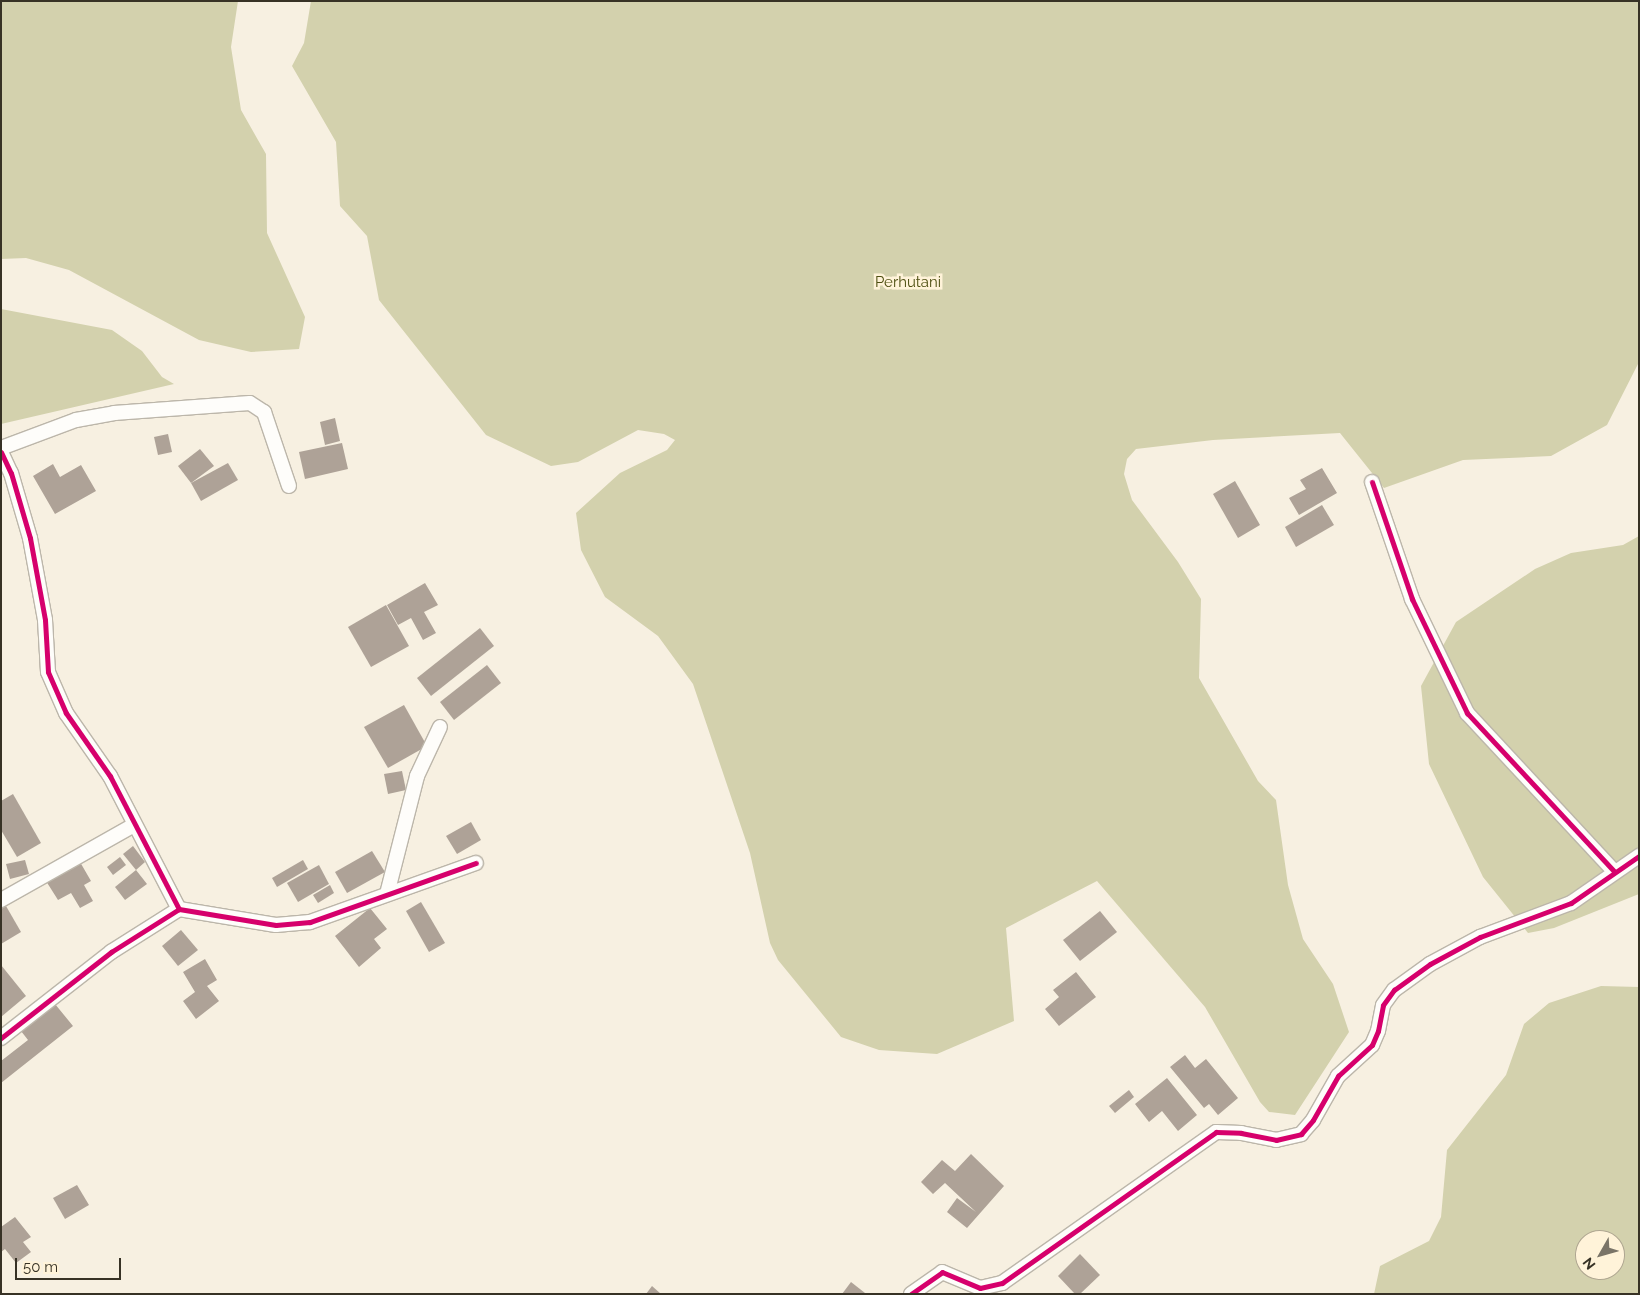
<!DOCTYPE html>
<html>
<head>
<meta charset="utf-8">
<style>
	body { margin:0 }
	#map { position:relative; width:1640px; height:1295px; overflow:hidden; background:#f7f0e1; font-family:Raleway,sans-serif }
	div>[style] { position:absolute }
	.forest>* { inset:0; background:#d3d1ad }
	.building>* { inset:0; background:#aea297 }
	.roads { filter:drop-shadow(1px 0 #bcb6aa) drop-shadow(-1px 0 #bcb6aa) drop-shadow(0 1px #bcb6aa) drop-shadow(0 -1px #bcb6aa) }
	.street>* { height:14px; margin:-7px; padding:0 7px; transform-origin:7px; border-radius:7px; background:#fefdfa }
	.cycleway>* { height:5px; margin:-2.5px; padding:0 2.5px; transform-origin:2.5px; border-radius:2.5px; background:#d6006c }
	span { translate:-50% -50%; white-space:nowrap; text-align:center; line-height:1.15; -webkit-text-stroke:5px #fff3d9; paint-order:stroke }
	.park-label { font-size:15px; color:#4e4f11 }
	.frame { position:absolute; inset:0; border:2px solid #373225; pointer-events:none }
	.north { position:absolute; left:1575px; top:1230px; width:50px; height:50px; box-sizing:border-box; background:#fff3d9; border:1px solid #afa691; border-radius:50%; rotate:232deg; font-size:14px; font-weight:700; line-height:20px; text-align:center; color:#373225 }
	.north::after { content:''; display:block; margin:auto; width:18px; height:22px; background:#7a7467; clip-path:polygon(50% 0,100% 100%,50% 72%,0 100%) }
	.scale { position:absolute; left:15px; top:1258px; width:106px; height:22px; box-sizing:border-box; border:2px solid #373225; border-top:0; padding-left:6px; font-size:15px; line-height:18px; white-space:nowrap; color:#373225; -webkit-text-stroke:4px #fff3d9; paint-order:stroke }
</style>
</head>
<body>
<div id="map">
	<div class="forest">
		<i style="clip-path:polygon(1px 1px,238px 1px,231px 47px,241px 110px,266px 154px,267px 233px,305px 317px,299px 349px,251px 352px,199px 340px,69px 270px,26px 258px,1px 259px)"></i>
		<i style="clip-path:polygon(311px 1px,1639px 1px,1639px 362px,1607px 425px,1551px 456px,1463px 460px,1384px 488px,1340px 433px,1213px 440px,1136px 449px,1127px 459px,1124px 474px,1132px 500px,1178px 562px,1201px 599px,1199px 678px,1258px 781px,1276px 800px,1288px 885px,1303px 939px,1333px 984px,1349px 1032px,1295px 1115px,1269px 1112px,1260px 1102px,1205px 1007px,1097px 881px,1006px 928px,1014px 1021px,937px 1054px,879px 1050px,841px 1037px,778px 960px,770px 943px,750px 853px,693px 684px,658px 636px,605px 597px,581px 550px,576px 513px,620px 473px,667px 450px,675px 440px,664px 434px,638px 430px,578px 462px,551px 466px,486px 435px,379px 300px,367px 236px,340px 206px,336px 142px,292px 66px,304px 43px)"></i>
		<i style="clip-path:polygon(1px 309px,112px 330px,142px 351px,162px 377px,174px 384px,1px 424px)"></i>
		<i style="clip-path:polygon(1639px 536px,1639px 894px,1554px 928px,1528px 933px,1483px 877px,1429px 764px,1421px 686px,1456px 622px,1535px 569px,1571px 553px,1623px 545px)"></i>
		<i style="clip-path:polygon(evenodd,1601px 986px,1639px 987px,1639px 1294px,1374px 1294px,1380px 1266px,1429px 1241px,1441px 1217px,1447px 1150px,1506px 1075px,1524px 1024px,1549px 1003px,1601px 986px,1585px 1240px,1615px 1240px,1615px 1270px,1585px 1270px,1585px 1240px)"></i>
	</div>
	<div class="building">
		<i style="clip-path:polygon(335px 418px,340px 441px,325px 445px,320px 422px)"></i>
		<i style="clip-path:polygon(168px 434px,172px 452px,158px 455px,154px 437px)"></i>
		<i style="clip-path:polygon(342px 443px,348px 469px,305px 479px,299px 452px)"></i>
		<i style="clip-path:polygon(200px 449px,214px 466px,191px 483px,178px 466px)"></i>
		<i style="clip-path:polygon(228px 463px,238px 480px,201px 501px,191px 483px)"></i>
		<i style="clip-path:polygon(53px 464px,60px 477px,81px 465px,96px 491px,55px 514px,33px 476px)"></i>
		<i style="clip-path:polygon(1322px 468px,1337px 493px,1299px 515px,1289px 498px,1306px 489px,1300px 480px)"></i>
		<i style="clip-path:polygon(1235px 481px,1260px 525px,1238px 538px,1213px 494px)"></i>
		<i style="clip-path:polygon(1322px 505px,1334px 525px,1296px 547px,1285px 527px)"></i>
		<i style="clip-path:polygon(425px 583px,438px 605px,424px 612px,436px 633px,423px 640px,411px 618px,398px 625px,387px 605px)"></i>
		<i style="clip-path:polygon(386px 605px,409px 646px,371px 667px,348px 627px)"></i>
		<i style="clip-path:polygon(480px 628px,494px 646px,431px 696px,417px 678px)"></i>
		<i style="clip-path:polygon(487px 665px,501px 683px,454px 720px,440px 702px)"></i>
		<i style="clip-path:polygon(404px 705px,427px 746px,388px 768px,364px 727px)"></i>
		<i style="clip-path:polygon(402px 771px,406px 790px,388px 794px,384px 774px)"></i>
		<i style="clip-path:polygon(13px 794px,41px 843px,17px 857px,1px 830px,1px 801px)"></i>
		<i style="clip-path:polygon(471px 822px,481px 840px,457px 854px,446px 836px)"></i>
		<i style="clip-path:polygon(133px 846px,145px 862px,136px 870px,123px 854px)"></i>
		<i style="clip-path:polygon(372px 851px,385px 872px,347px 893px,335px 872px)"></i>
		<i style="clip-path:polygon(120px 857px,126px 865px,113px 875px,107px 867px)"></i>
		<i style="clip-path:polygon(25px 860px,29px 874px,10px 879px,6px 864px)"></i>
		<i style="clip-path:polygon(303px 860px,308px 869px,277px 887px,272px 878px)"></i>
		<i style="clip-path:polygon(80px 862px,91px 881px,84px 885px,93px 901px,80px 908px,71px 893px,58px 900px,46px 881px)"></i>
		<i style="clip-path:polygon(319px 865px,329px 884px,298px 902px,287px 883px)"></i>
		<i style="clip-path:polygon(136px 870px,147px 884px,125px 900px,115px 887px)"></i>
		<i style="clip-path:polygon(330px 885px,334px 893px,318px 903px,313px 895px)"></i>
		<i style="clip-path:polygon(421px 902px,445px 943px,429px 952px,406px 911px)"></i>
		<i style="clip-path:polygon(6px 906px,21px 932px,1px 944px,1px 909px)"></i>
		<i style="clip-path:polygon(370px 908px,387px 929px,374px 939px,381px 948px,359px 967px,335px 936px)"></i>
		<i style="clip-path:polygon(1100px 911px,1117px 932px,1080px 961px,1063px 940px)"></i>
		<i style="clip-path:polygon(181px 930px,198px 950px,178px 966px,162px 946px)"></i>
		<i style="clip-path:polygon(205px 959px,217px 980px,207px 986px,219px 1001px,196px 1019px,183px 1001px,195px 992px,183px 972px)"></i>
		<i style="clip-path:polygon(1px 965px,26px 996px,1px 1017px)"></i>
		<i style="clip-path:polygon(1076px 972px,1096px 997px,1059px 1026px,1045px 1009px,1059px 997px,1053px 990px)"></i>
		<i style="clip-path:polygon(55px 1004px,73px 1026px,1px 1083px,1px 1061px,28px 1040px,21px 1031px)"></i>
		<i style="clip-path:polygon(1185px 1055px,1195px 1068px,1206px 1059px,1238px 1098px,1218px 1115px,1209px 1104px,1204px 1108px,1170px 1067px)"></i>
		<i style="clip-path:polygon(1167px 1078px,1197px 1115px,1178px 1131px,1162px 1111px,1149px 1122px,1135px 1104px)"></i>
		<i style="clip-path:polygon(1129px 1090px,1134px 1097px,1115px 1113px,1109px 1106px)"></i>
		<i style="clip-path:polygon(971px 1154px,1004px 1186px,967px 1228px,947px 1212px,957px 1198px,976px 1212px,945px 1183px,933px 1194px,921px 1182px,942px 1160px,955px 1171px)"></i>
		<i style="clip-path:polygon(77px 1185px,89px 1205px,65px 1219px,53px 1198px)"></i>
		<i style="clip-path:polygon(15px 1217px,31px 1237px,23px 1242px,31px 1252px,16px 1263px,5px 1249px,1px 1252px,1px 1227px)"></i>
		<i style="clip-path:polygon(1080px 1254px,1100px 1275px,1080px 1294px,1075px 1294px,1058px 1276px)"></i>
		<i style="clip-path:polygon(851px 1282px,865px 1293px,864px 1294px,842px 1294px)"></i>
		<i style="clip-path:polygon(652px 1286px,661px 1294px,646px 1294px)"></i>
	</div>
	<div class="roads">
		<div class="street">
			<i style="left:1px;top:448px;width:80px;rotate:-20.5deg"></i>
			<i style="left:76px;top:420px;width:39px;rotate:-10deg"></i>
			<i style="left:114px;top:413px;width:136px;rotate:-4.2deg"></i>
			<i style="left:250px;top:403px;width:17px;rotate:33deg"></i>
			<i style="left:264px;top:412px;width:78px;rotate:71.3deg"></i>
			<i style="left:1px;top:452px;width:23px;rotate:65deg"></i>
			<i style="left:11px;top:473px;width:68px;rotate:73.7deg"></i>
			<i style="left:30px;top:538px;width:83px;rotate:79.6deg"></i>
			<i style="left:45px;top:620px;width:52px;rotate:86.7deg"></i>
			<i style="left:48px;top:672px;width:45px;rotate:66.3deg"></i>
			<i style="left:66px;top:713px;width:77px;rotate:55.1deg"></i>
			<i style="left:110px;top:776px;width:150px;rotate:62.6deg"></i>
			<i style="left:1372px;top:482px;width:124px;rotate:71.1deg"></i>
			<i style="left:1412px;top:599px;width:127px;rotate:64.2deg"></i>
			<i style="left:1467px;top:713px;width:217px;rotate:47.1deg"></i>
			<i style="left:387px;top:894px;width:122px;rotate:-75.7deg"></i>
			<i style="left:417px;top:776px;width:54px;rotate:-64.9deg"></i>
			<i style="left:1px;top:900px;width:153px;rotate:-29.4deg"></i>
			<i style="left:1px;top:1038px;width:140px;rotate:-38deg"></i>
			<i style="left:111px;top:952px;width:80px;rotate:-32.3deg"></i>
			<i style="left:179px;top:909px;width:98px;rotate:9.4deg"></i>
			<i style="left:276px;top:925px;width:34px;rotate:-5deg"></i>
			<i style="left:310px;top:922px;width:176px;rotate:-19.6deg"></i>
			<i style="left:911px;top:1294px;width:38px;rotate:-35deg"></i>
			<i style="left:942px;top:1272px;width:41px;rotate:22.8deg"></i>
			<i style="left:980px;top:1288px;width:23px;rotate:-13deg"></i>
			<i style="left:1002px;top:1283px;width:262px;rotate:-35.2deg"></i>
			<i style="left:1216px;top:1132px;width:25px;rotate:2deg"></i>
			<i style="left:1241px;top:1133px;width:36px;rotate:11deg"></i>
			<i style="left:1276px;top:1140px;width:26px;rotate:-13deg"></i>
			<i style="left:1301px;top:1134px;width:18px;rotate:-49deg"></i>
			<i style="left:1313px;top:1120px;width:51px;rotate:-60.4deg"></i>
			<i style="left:1338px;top:1076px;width:46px;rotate:-42.4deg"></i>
			<i style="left:1372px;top:1045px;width:15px;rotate:-67deg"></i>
			<i style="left:1378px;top:1031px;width:26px;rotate:-79deg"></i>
			<i style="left:1383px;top:1005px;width:19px;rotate:-54deg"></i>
			<i style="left:1394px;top:990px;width:44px;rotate:-35.8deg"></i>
			<i style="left:1430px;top:964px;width:57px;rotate:-28.4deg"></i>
			<i style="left:1480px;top:937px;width:97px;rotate:-20.5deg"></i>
			<i style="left:1571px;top:903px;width:83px;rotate:-34.7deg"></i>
		</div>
	</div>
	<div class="cycleway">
		<i style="left:1px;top:452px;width:23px;rotate:65deg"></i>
		<i style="left:11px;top:473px;width:68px;rotate:73.7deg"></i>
		<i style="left:30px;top:538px;width:83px;rotate:79.6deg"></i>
		<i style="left:45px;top:620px;width:52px;rotate:86.7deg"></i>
		<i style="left:48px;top:672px;width:45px;rotate:66.3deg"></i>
		<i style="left:66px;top:713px;width:77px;rotate:55.1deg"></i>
		<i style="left:110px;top:776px;width:150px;rotate:62.6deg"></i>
		<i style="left:1372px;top:482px;width:124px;rotate:71.1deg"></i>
		<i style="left:1412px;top:599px;width:127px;rotate:64.2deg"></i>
		<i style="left:1467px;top:713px;width:217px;rotate:47.1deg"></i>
		<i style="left:1px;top:1038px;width:140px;rotate:-38deg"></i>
		<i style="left:111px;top:952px;width:80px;rotate:-32.3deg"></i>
		<i style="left:179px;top:909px;width:98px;rotate:9.4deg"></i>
		<i style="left:276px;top:925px;width:34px;rotate:-5deg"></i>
		<i style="left:310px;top:922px;width:176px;rotate:-19.6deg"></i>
		<i style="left:911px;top:1294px;width:38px;rotate:-35deg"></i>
		<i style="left:942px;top:1272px;width:41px;rotate:22.8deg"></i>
		<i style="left:980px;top:1288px;width:23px;rotate:-13deg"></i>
		<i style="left:1002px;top:1283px;width:262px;rotate:-35.2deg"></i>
		<i style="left:1216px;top:1132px;width:25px;rotate:2deg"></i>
		<i style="left:1241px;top:1133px;width:36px;rotate:11deg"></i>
		<i style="left:1276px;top:1140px;width:26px;rotate:-13deg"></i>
		<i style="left:1301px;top:1134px;width:18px;rotate:-49deg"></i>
		<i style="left:1313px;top:1120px;width:51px;rotate:-60.4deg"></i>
		<i style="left:1338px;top:1076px;width:46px;rotate:-42.4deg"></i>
		<i style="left:1372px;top:1045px;width:15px;rotate:-67deg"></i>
		<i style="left:1378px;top:1031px;width:26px;rotate:-79deg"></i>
		<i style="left:1383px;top:1005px;width:19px;rotate:-54deg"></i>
		<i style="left:1394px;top:990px;width:44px;rotate:-35.8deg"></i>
		<i style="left:1430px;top:964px;width:57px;rotate:-28.4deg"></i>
		<i style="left:1480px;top:937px;width:97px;rotate:-20.5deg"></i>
		<i style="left:1571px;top:903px;width:83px;rotate:-34.7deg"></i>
	</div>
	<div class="park-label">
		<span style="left:908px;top:283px">Perhutani</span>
	</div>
	<div class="frame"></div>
	<div class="north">N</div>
	<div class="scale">50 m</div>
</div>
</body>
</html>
